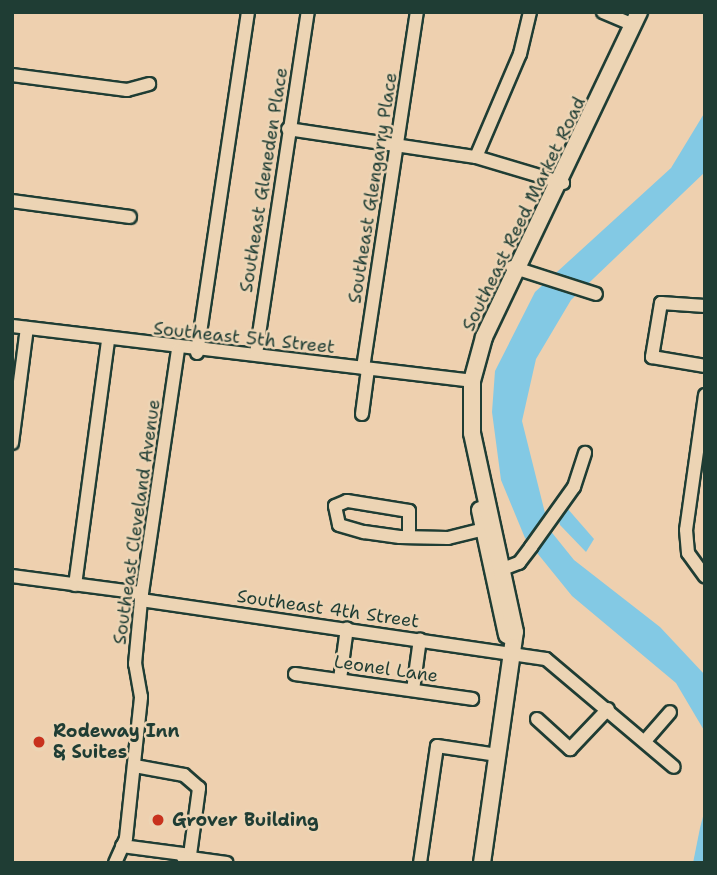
<!DOCTYPE html>
<html>
<head>
<meta charset="utf-8">
<style>
	body { margin:0 }
	#map { position:relative; width:717px; height:875px; overflow:hidden; background:#eed0af; font-family:"Shantell Sans",sans-serif }
	div>[style] { position:absolute }
	.water>* { inset:0; background:#83c9e4 }
	.roads { filter:drop-shadow(2px 0 #1f3d34) drop-shadow(-2px 0 #1f3d34) drop-shadow(0 2px #1f3d34) drop-shadow(0 -2px #1f3d34) }
	.minor>* { height:12px; margin:-6px; padding:0 6px; transform-origin:6px; border-radius:6px; background:#ecd4b4 }
	.major>* { height:16px; margin:-8px; padding:0 8px; transform-origin:8px; border-radius:8px; background:#ecd4b4 }
	.dots>* { width:19px; height:19px; translate:-50% -50%; box-sizing:border-box; border:4px solid #ecd4b4; border-radius:50% }
	span { translate:-50% -50%; white-space:nowrap; text-align:center; line-height:1.15; -webkit-text-stroke:5px #ecd4b4; paint-order:stroke }
	.street-label { font-size:18px; color:#1f3d34 }
	.poi-label { font-size:18px; color:#1f3d34; font-weight:700 }
	.left { translate:0 -50%; text-align:left }
	.frame { position:absolute; inset:0; border:14px solid #1f3d34; pointer-events:none }
</style>
</head>
<body>
<div id="map">
	<div class="water">
		<i style="clip-path:polygon(705px 112px,705px 172px,571px 300px,536px 359px,522px 421px,549px 529px,574px 560px,660px 627px,705px 675px,705px 732px,676px 683px,572px 596px,525px 538px,501px 480px,492px 412px,495px 371px,535px 292px,671px 168px)"></i>
		<i style="clip-path:polygon(567px 508px,594px 539px,586px 552px,560px 525px,558px 517px)"></i>
		<i style="clip-path:polygon(705px 809px,705px 863px,693px 863px,700px 828px)"></i>
	</div>
	<div class="roads">
		<div class="minor">
			<i style="left:603px;top:12px;width:33px;rotate:23deg"></i>
			<i style="left:12px;top:75px;width:116px;rotate:7.4deg"></i>
			<i style="left:127px;top:90px;width:23px;rotate:-15deg"></i>
			<i style="left:288px;top:129px;width:190px;rotate:8.5deg"></i>
			<i style="left:476px;top:157px;width:91px;rotate:16.6deg"></i>
			<i style="left:476px;top:157px;width:112px;rotate:-66.9deg"></i>
			<i style="left:520px;top:54px;width:43px;rotate:-76.6deg"></i>
			<i style="left:12px;top:201px;width:119px;rotate:7.7deg"></i>
			<i style="left:512px;top:267px;width:88px;rotate:17.8deg"></i>
			<i style="left:705px;top:306px;width:44px;rotate:-176.1deg"></i>
			<i style="left:661px;top:303px;width:55px;rotate:99.5deg"></i>
			<i style="left:652px;top:357px;width:54px;rotate:9.6deg"></i>
			<i style="left:12px;top:326px;width:463px;rotate:6.8deg"></i>
			<i style="left:197px;top:353px;width:345px;rotate:-81.5deg"></i>
			<i style="left:256px;top:354px;width:346px;rotate:-81.4deg"></i>
			<i style="left:363px;top:368px;width:360px;rotate:-81.4deg"></i>
			<i style="left:705px;top:395px;width:136px;rotate:98deg"></i>
			<i style="left:686px;top:530px;width:23px;rotate:85deg"></i>
			<i style="left:688px;top:553px;width:29px;rotate:54deg"></i>
			<i style="left:362px;top:414px;width:45px;rotate:-82.4deg"></i>
			<i style="left:12px;top:443px;width:116px;rotate:-82.6deg"></i>
			<i style="left:409px;top:537px;width:26px;rotate:-90deg"></i>
			<i style="left:409px;top:511px;width:63px;rotate:-170.8deg"></i>
			<i style="left:347px;top:501px;width:13px;rotate:157deg"></i>
			<i style="left:335px;top:506px;width:19px;rotate:78deg"></i>
			<i style="left:339px;top:525px;width:26px;rotate:16deg"></i>
			<i style="left:364px;top:532px;width:36px;rotate:8deg"></i>
			<i style="left:400px;top:537px;width:48px;rotate:1.2deg"></i>
			<i style="left:448px;top:538px;width:38px;rotate:-14deg"></i>
			<i style="left:495px;top:572px;width:26px;rotate:-21deg"></i>
			<i style="left:519px;top:563px;width:20px;rotate:-53deg"></i>
			<i style="left:531px;top:547px;width:74px;rotate:-54.4deg"></i>
			<i style="left:574px;top:487px;width:36px;rotate:-72deg"></i>
			<i style="left:12px;top:576px;width:131px;rotate:7.5deg"></i>
			<i style="left:75px;top:585px;width:247px;rotate:-82.3deg"></i>
			<i style="left:141px;top:600px;width:409px;rotate:8.3deg"></i>
			<i style="left:546px;top:659px;width:167px;rotate:40.2deg"></i>
			<i style="left:295px;top:674px;width:179px;rotate:8deg"></i>
			<i style="left:340px;top:679px;width:51px;rotate:-82.2deg"></i>
			<i style="left:413px;top:690px;width:51px;rotate:-82.2deg"></i>
			<i style="left:537px;top:719px;width:45px;rotate:42.3deg"></i>
			<i style="left:570px;top:749px;width:55px;rotate:-46.5deg"></i>
			<i style="left:645px;top:741px;width:38px;rotate:-49deg"></i>
			<i style="left:122px;top:846px;width:69px;rotate:7.5deg"></i>
			<i style="left:190px;top:855px;width:68px;rotate:-82.3deg"></i>
			<i style="left:199px;top:788px;width:20px;rotate:-139deg"></i>
			<i style="left:184px;top:775px;width:50px;rotate:-169.6deg"></i>
			<i style="left:183px;top:857px;width:44px;rotate:7.8deg"></i>
			<i style="left:115px;top:863px;width:27px;rotate:-66deg"></i>
			<i style="left:126px;top:838px;width:142px;rotate:-83.9deg"></i>
			<i style="left:141px;top:697px;width:34px;rotate:-100deg"></i>
			<i style="left:135px;top:664px;width:64px;rotate:-84.6deg"></i>
			<i style="left:141px;top:600px;width:253px;rotate:-81.6deg"></i>
			<i style="left:420px;top:863px;width:118px;rotate:-81.7deg"></i>
			<i style="left:437px;top:746px;width:61px;rotate:8.5deg"></i>
		</div>
		<div class="major">
			<i style="left:480px;top:510px;width:128px;rotate:77.8deg"></i>
			<i style="left:482px;top:863px;width:233px;rotate:-81.9deg"></i>
			<i style="left:515px;top:632px;width:204px;rotate:-102.2deg"></i>
			<i style="left:472px;top:433px;width:52px;rotate:-90deg"></i>
			<i style="left:472px;top:381px;width:46px;rotate:-74.7deg"></i>
			<i style="left:484px;top:337px;width:360px;rotate:-64.5deg"></i>
		</div>
	</div>
	<div class="dots">
		<i style="left:39px;top:742px;background:#c8321e"></i>
		<i style="left:158px;top:820px;background:#c8321e"></i>
	</div>
	<div class="street-label">
		<span style="left:264px;top:180px;rotate:-81deg">Southeast Gleneden Place</span>
		<span style="left:373px;top:188px;rotate:-81deg">Southeast Glengarry Place</span>
		<span style="left:524px;top:214px;rotate:-64deg">Southeast Reed Market Road</span>
		<span style="left:244px;top:338px;rotate:6deg">Southeast 5th Street</span>
		<span style="left:137px;top:522px;rotate:-82deg">Southeast Cleveland Avenue</span>
		<span style="left:328px;top:609px;rotate:8deg">Southeast 4th Street</span>
		<span style="left:386px;top:669px;rotate:8deg">Leonel Lane</span>
	</div>
	<div class="poi-label">
		<span class="left" style="left:53px;top:742px">Rodeway Inn<br>&amp; Suites</span>
		<span class="left" style="left:172px;top:820px">Grover Building</span>
	</div>
	<div class="frame"></div>
</div>
</body>
</html>
